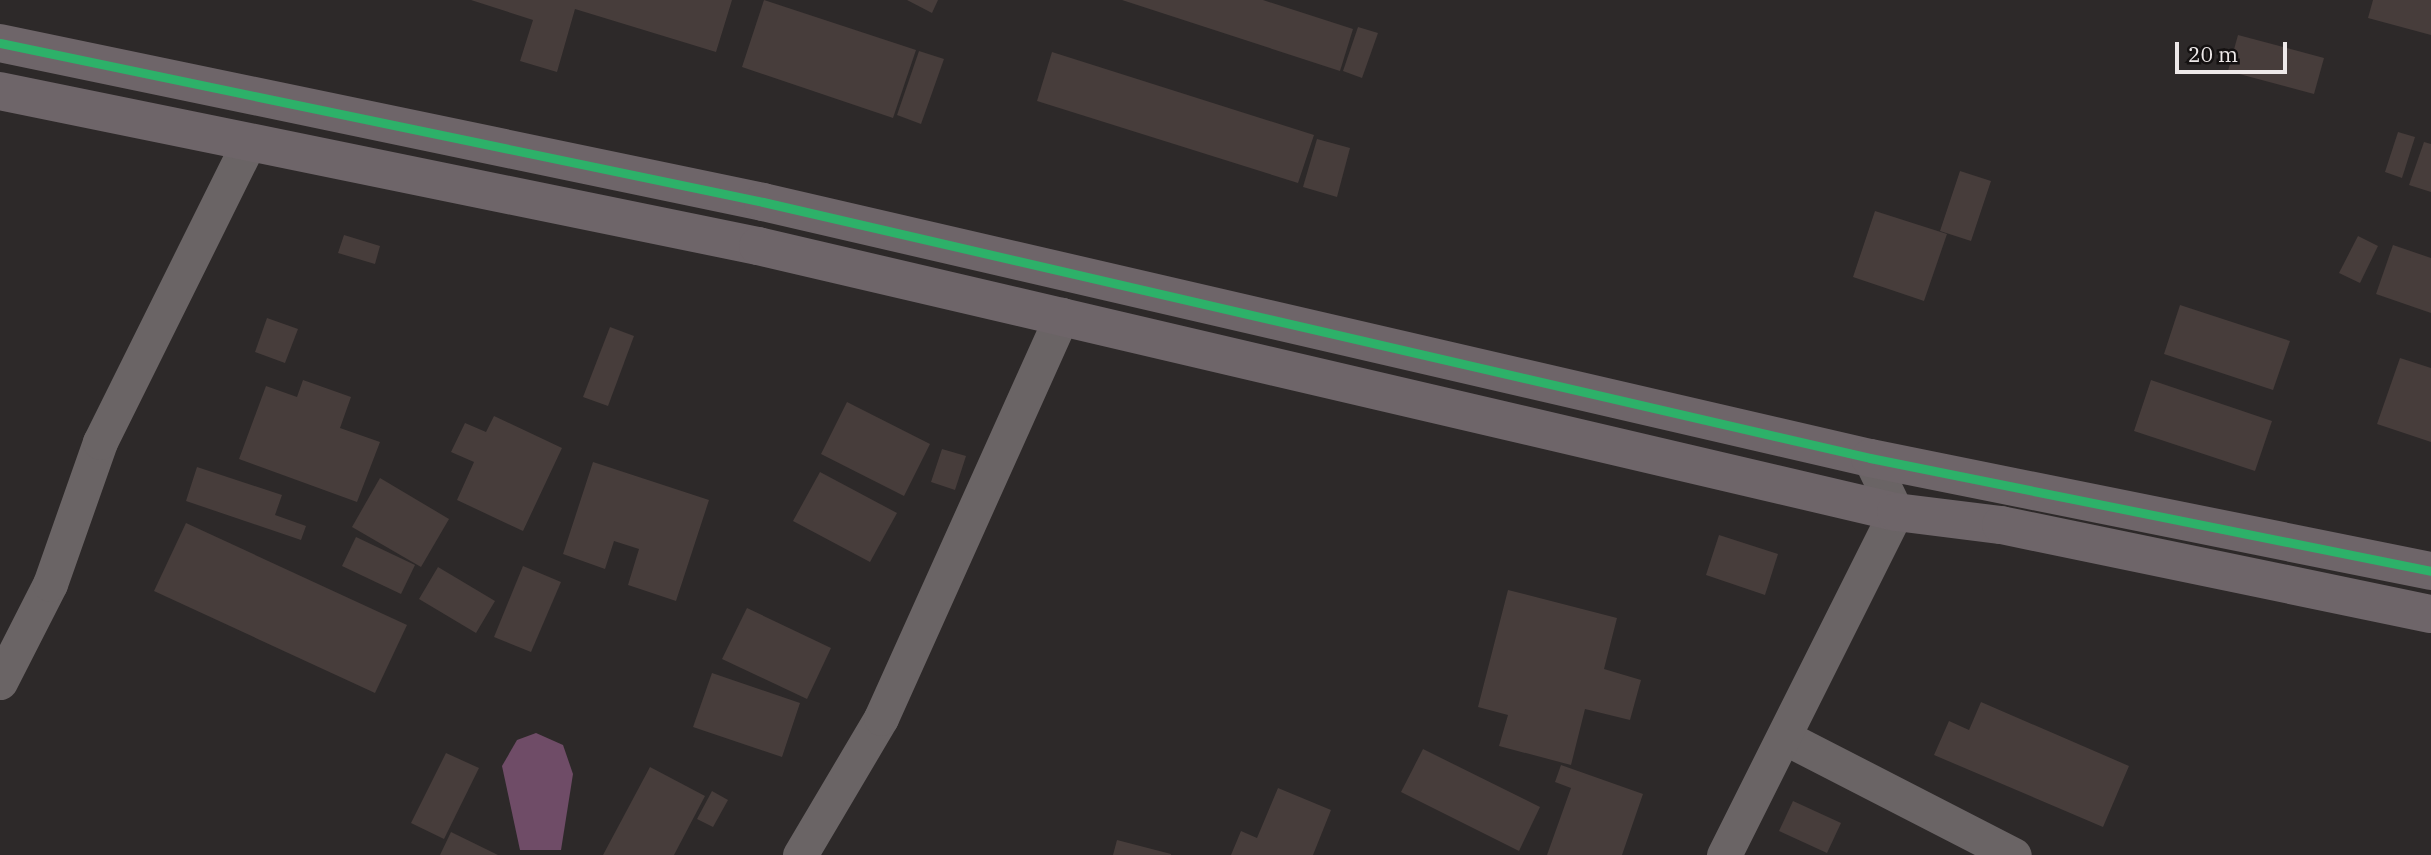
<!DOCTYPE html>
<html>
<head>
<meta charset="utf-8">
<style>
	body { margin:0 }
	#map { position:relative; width:2431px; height:855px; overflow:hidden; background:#2d2929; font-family:"IBM Plex Serif",serif }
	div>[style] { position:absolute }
	.water>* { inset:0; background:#6f4c67 }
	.building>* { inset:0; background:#473d3b }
	.street>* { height:35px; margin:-17.5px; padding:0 17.5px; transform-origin:17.5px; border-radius:17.5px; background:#6a6465 }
	.secondary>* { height:38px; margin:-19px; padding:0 19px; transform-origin:19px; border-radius:19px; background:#6e6569 }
	.cycleway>* { height:9px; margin:-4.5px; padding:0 4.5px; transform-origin:4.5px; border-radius:4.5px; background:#2db169 }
	span { translate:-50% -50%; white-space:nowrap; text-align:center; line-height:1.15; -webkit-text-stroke:5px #141111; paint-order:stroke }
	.scale { position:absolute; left:2175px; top:42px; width:112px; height:32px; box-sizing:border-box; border:4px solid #eee9e9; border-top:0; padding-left:9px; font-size:21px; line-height:24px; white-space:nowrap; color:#eee9e9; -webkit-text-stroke:5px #141111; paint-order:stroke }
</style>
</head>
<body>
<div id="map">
	<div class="water">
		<i style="clip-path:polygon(536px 733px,563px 745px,573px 774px,561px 850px,520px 850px,502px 766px,517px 740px)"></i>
	</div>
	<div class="building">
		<i style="clip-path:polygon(471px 0,732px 0,716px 52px,575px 9px,557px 72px,520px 61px,533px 20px)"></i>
		<i style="clip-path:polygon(764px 0,916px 50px,893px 118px,742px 67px)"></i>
		<i style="clip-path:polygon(907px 0,938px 0,932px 13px)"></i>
		<i style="clip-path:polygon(1122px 0,1263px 0,1353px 29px,1340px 71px)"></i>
		<i style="clip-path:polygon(2373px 0,2431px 0,2431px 35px,2368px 18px)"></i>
		<i style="clip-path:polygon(1358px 27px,1378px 33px,1362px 78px,1343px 71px)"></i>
		<i style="clip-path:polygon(2238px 35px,2324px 58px,2314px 94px,2228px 71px)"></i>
		<i style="clip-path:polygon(919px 51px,944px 59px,921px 124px,897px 115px)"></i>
		<i style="clip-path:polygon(1052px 52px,1314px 135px,1298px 183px,1037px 101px)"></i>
		<i style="clip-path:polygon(2398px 132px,2415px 137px,2402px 178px,2385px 172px)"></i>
		<i style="clip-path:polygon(1317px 139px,1350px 148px,1337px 197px,1303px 187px)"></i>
		<i style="clip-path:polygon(2424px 142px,2431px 144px,2431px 192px,2409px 185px)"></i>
		<i style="clip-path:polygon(1960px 171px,1991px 181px,1971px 241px,1940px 231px)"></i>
		<i style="clip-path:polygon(1875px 211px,1947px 234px,1924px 301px,1853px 277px)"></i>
		<i style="clip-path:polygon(344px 235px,380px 246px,375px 264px,338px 253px)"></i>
		<i style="clip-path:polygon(2358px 236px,2378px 246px,2360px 283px,2339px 273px)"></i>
		<i style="clip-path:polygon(2393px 245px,2431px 258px,2431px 313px,2376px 294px)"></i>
		<i style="clip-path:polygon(2180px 305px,2290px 341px,2273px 390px,2164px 354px)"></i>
		<i style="clip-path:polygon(267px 318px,298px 329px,285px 363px,255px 352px)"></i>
		<i style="clip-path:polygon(610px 327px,634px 336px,608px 406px,583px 397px)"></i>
		<i style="clip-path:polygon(2400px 358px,2431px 368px,2431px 442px,2377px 424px)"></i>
		<i style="clip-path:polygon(303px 380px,351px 397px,340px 428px,380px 442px,357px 502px,239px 459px,266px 386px,297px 397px)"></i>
		<i style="clip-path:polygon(2151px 380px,2272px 421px,2255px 471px,2134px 431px)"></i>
		<i style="clip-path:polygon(847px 402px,930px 444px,904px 496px,821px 454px)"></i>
		<i style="clip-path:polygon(494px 416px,562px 448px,523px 531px,457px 500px,474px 462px,451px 452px,465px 423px,486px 432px)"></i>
		<i style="clip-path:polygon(942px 449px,966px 456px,955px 490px,931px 482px)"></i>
		<i style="clip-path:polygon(593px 462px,709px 500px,676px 601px,628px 585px,639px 549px,614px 541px,605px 569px,563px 554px)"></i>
		<i style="clip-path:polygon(197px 467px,282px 495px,275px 515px,306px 526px,301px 540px,186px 501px)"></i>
		<i style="clip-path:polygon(820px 472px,897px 513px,870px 562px,793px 521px)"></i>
		<i style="clip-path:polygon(380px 478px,449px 519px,421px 567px,352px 527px)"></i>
		<i style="clip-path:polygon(186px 523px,407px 625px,375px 693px,154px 591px)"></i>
		<i style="clip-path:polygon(1719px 535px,1778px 554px,1765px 595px,1706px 575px)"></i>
		<i style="clip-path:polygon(356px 537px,415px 565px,401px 594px,342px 566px)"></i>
		<i style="clip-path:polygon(523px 566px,561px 582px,531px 652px,494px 637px)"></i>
		<i style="clip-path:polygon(438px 567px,495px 601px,476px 633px,419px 599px)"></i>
		<i style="clip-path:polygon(1508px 590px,1617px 618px,1604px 669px,1641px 680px,1630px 720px,1585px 709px,1571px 765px,1499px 746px,1508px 715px,1478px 707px)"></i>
		<i style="clip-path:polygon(747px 608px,831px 648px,807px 699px,722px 659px)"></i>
		<i style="clip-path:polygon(712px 673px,800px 703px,782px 757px,693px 727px)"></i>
		<i style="clip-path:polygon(1981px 702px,2129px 766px,2103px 827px,1934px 755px,1949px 721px,1969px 730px)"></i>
		<i style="clip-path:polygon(1423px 749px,1540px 807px,1519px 851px,1401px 792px)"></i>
		<i style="clip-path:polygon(446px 753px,479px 768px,444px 839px,411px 823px)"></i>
		<i style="clip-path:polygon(1561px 765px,1643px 794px,1622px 855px,1547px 855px,1571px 788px,1555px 782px)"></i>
		<i style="clip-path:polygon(650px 767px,705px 796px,674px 855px,603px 855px)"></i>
		<i style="clip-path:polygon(1278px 788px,1331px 810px,1313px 855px,1231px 855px,1241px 831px,1257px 838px)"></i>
		<i style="clip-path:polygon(712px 791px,728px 800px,713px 827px,697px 819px)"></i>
		<i style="clip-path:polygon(1793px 801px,1841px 823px,1827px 853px,1779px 831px)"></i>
		<i style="clip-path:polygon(451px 832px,498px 855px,440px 855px)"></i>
		<i style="clip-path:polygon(1117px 840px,1171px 854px,1171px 855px,1113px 855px)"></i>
	</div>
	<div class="street">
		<i style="left:0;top:682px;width:110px;rotate:-63deg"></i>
		<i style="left:50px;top:584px;width:151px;rotate:-70.6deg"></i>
		<i style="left:100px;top:442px;width:335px;rotate:-63.6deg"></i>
		<i style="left:1786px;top:738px;width:256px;rotate:27.2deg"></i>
		<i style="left:800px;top:855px;width:159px;rotate:-59.4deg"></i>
		<i style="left:881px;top:718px;width:442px;rotate:-65.8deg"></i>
		<i style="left:1724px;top:855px;width:384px;rotate:-63.4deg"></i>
		<i style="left:1896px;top:512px;width:60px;rotate:-115.7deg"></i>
	</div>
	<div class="secondary">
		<i style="left:0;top:43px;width:779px;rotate:11.77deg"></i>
		<i style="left:763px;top:202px;width:1136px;rotate:13.02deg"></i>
		<i style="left:1870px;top:458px;width:572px;rotate:11.39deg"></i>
		<i style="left:0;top:91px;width:774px;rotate:11.56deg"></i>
		<i style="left:758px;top:246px;width:1169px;rotate:13.16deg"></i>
		<i style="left:1896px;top:512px;width:106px;rotate:7.1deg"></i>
		<i style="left:2001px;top:525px;width:439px;rotate:11.7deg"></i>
	</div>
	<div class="cycleway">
		<i style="left:0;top:43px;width:779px;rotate:11.77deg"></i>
		<i style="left:763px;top:202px;width:1136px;rotate:13.02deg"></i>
		<i style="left:1870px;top:458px;width:572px;rotate:11.39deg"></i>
	</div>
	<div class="scale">20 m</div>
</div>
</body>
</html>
